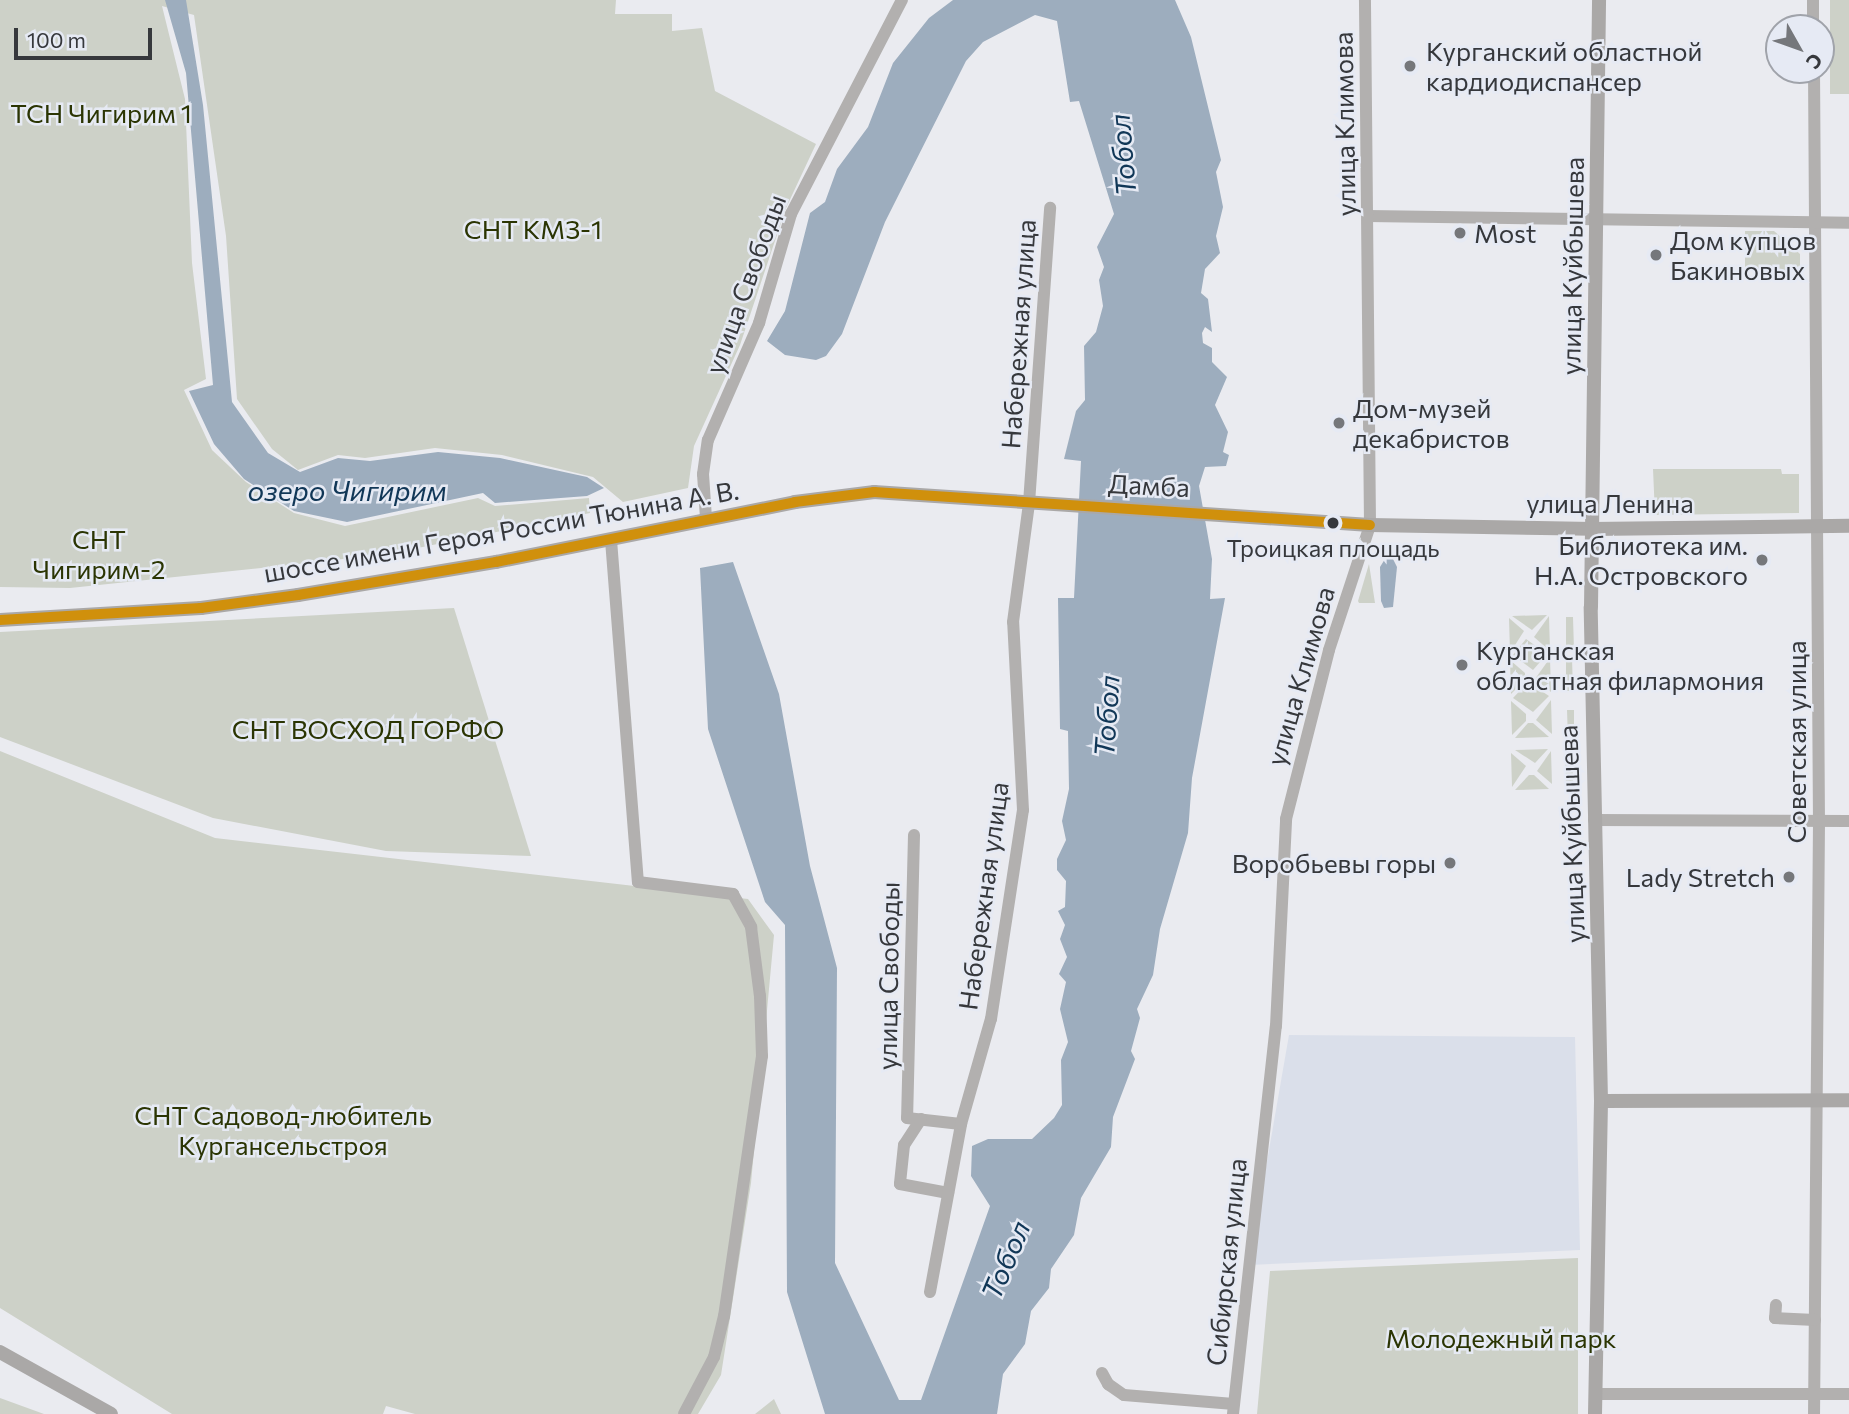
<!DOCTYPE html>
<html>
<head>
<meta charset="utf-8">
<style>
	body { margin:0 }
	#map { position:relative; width:1849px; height:1414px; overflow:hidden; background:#eaebf0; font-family:Commissioner,sans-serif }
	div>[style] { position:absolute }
	.built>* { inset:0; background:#dadfea }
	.green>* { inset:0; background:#cdd1c8 }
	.water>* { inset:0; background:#9dadbe }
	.minor>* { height:12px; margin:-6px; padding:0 6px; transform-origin:6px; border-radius:6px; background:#b2b0af }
	.major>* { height:14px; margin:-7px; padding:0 7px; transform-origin:7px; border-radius:7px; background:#aaa8a7 }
	.bus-1>* { height:10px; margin:-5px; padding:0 5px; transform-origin:5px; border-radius:5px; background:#d0900c }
	.dots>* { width:19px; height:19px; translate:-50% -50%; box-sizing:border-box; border:4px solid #e6eaf4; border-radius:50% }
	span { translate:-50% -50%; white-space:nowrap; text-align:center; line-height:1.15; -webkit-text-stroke:5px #e6eaf4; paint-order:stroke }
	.bus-label { font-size:24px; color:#36383c }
	.poi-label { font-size:26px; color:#36383c }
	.left { translate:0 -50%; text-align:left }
	.right { translate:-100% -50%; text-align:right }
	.park-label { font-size:26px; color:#2b3503 }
	.street-label { font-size:26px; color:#36383c }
	.water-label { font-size:28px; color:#113757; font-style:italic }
	.north { position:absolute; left:1765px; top:14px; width:70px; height:70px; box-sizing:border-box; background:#e6eaf4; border:2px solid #a0a3aa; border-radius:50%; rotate:130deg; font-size:19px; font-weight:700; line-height:28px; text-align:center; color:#36383c }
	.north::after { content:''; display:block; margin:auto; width:24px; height:32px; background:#75777b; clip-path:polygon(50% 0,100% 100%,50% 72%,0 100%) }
	.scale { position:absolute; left:14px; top:28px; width:138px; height:32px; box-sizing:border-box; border:4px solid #36383c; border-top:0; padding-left:9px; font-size:21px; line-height:24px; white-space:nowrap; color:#36383c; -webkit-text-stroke:5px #e6eaf4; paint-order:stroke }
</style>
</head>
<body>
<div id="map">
	<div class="built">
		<i style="clip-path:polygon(1289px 1035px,1575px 1037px,1580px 1250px,1249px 1265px)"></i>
	</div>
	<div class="green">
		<i style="clip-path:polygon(0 0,616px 0,615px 14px,672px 14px,672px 31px,702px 28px,715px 91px,816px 144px,786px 208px,740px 345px,694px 446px,688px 488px,623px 502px,593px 477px,502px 455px,435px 448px,365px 458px,338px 455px,298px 470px,272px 449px,237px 399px,226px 236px,194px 15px,162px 6px,185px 99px,192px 263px,206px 379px,184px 390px,212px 450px,246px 482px,294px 513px,345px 526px,478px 498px,495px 506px,589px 498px,590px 513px,398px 552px,327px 561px,70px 588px,0 587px)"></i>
		<i style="clip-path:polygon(1830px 0,1849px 0,1849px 94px,1830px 94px)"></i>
		<i style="clip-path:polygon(1745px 231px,1774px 231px,1800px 254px,1800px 271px,1745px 270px)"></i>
		<i style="clip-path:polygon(1653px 469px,1781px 469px,1782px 474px,1799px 474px,1799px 513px,1655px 515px)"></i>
		<i style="clip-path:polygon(1369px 564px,1375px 603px,1359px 603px,1358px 601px)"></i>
		<i style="clip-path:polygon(454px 608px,531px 856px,386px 851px,213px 818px,0 737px,0 632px)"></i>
		<i style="clip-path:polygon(1547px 615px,1532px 630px,1512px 616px)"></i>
		<i style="clip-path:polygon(1549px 616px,1550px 651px,1534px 637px)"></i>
		<i style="clip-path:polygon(1566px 617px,1573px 617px,1574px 650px,1566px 650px)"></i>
		<i style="clip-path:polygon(1509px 618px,1524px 631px,1510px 653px)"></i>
		<i style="clip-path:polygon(1526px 639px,1547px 654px,1533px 670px,1513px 655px)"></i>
		<i style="clip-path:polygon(1550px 658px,1551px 692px,1535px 679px)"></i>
		<i style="clip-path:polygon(1566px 658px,1572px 658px,1573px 691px,1566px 691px)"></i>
		<i style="clip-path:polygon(1510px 660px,1525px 673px,1525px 680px,1511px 694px)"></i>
		<i style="clip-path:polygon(1528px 682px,1549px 696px,1533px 712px,1513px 698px)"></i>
		<i style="clip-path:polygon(1551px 700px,1552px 734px,1536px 720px)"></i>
		<i style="clip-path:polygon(1511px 701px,1526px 714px,1526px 721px,1512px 735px)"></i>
		<i style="clip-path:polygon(1567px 710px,1574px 710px,1574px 742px,1568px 742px)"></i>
		<i style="clip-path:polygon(1528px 723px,1533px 723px,1549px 737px,1515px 738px)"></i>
		<i style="clip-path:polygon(1548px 749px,1535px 763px,1515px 750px)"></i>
		<i style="clip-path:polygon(0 751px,215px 838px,748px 899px,774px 935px,751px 1183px,721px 1375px,698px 1414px,415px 1414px,386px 1406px,383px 1414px,172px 1414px,0 1308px)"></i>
		<i style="clip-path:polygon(1551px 751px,1552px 784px,1537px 771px)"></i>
		<i style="clip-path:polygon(1511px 753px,1526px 766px,1512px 787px)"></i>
		<i style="clip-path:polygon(1565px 753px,1573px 753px,1573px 785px,1566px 786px)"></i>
		<i style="clip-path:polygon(1529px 775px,1534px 775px,1549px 789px,1515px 790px)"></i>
		<i style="clip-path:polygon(1578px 1258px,1578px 1414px,1257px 1414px,1270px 1271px)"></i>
		<i style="clip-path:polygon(0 1398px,44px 1414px,0 1414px)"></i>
		<i style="clip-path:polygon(774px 1399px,781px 1414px,755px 1414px)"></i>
	</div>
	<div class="water">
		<i style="clip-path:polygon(165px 0,186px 0,203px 105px,232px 402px,268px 453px,300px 472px,338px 458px,370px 461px,438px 452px,500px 458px,587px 477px,604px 488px,587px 496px,495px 503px,483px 493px,347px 522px,294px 511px,244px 479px,214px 444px,189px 391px,213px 385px,186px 73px)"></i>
		<i style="clip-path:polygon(953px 0,1175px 0,1191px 37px,1221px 160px,1216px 172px,1223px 207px,1216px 236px,1220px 253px,1205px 269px,1201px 293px,1208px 299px,1212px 332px,1205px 327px,1202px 333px,1203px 343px,1212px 348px,1212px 362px,1227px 377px,1215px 405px,1228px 432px,1223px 452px,1229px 455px,1226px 466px,1205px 467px,1199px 486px,1212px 559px,1210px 599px,1225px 598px,1192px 778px,1188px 833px,1160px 929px,1153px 975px,1137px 1009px,1140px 1018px,1131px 1051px,1135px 1059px,1113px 1117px,1111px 1147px,1081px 1198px,1074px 1235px,1051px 1269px,1049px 1288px,1031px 1311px,1025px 1344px,1003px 1374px,997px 1414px,825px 1414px,787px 1292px,785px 925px,765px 902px,708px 729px,700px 568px,733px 562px,779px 694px,810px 866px,837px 968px,835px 1263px,899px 1400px,921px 1400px,990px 1206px,971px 1176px,972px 1146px,988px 1139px,1032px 1139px,1054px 1118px,1062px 1105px,1061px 1060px,1068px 1042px,1060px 1009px,1066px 982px,1059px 974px,1067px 957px,1060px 939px,1065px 925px,1058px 911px,1065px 907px,1066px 881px,1057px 870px,1057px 859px,1066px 840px,1062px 821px,1069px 789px,1068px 731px,1060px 729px,1058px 598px,1074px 598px,1081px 461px,1064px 459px,1076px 411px,1085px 400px,1084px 346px,1096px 332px,1103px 306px,1099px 280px,1104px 267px,1097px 247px,1114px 214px,1079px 101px,1070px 102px,1057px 21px,1035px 15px,983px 42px,966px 61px,885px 222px,842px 334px,826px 356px,816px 360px,785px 355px,767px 341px,785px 311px,810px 213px,825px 202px,837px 169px,868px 127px,893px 63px,929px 18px)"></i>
		<i style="clip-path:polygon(1385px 559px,1393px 559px,1397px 567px,1393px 607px,1384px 608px,1381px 601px,1380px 567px)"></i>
	</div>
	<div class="minor">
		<i style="left:1813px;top:0;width:28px;rotate:90deg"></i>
		<i style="left:1814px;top:70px;width:752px;rotate:89.62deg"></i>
		<i style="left:1819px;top:822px;width:592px;rotate:90.48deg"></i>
		<i style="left:1368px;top:216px;width:481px;rotate:0.8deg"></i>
		<i style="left:706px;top:518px;width:44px;rotate:-93.9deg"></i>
		<i style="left:703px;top:474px;width:34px;rotate:-82deg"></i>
		<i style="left:708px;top:440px;width:128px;rotate:-66.4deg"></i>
		<i style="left:759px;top:323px;width:114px;rotate:-73.6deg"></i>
		<i style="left:791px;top:214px;width:241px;rotate:-62.6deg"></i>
		<i style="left:611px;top:540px;width:343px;rotate:85.5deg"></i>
		<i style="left:638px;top:882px;width:96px;rotate:7.2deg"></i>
		<i style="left:733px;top:894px;width:38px;rotate:61deg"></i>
		<i style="left:751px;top:927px;width:70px;rotate:82.6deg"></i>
		<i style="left:760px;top:996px;width:60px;rotate:88.1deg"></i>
		<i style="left:762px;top:1056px;width:263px;rotate:98.3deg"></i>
		<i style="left:724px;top:1316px;width:42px;rotate:103.7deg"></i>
		<i style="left:714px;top:1357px;width:64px;rotate:117.8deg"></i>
		<i style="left:1594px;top:820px;width:255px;rotate:0.2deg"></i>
		<i style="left:914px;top:835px;width:283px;rotate:91.4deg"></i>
		<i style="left:907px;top:1118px;width:54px;rotate:6.3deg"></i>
		<i style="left:921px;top:1119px;width:31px;rotate:123deg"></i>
		<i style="left:904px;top:1145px;width:39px;rotate:96deg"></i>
		<i style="left:900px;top:1184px;width:49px;rotate:10.6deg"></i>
		<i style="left:930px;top:1292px;width:171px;rotate:-79.5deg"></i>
		<i style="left:961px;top:1124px;width:109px;rotate:-74.1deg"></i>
		<i style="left:991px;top:1019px;width:211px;rotate:-81.3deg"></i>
		<i style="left:1023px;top:810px;width:188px;rotate:-93deg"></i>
		<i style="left:1013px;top:622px;width:120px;rotate:-82.3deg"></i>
		<i style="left:1029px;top:503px;width:296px;rotate:-85.9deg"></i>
		<i style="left:1776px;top:1305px;width:13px;rotate:94deg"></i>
		<i style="left:1775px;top:1318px;width:40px;rotate:2.9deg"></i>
		<i style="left:1102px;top:1373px;width:13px;rotate:61deg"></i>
		<i style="left:1108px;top:1384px;width:19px;rotate:35deg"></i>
		<i style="left:1124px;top:1395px;width:110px;rotate:4.7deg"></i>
		<i style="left:1595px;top:1394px;width:254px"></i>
		<i style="left:1233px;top:1414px;width:390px;rotate:-83.7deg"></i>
		<i style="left:1276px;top:1026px;width:207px;rotate:-87.2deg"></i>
		<i style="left:1286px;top:819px;width:174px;rotate:-75.7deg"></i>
		<i style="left:1329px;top:650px;width:132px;rotate:-71.8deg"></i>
		<i style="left:1370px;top:525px;width:525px;rotate:-90.55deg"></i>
	</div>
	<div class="major">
		<i style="left:0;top:620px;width:201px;rotate:-3.4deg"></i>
		<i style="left:201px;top:608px;width:98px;rotate:-7.6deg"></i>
		<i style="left:298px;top:595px;width:201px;rotate:-9.5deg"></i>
		<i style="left:496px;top:562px;width:305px;rotate:-11.3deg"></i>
		<i style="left:795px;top:502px;width:80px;rotate:-7.2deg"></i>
		<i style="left:874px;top:492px;width:497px;rotate:3.8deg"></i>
		<i style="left:1370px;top:525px;width:222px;rotate:1deg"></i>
		<i style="left:1592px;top:529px;width:257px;rotate:-0.7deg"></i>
		<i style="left:1601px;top:1101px;width:248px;rotate:-0.2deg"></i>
		<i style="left:0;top:1352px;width:127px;rotate:29.2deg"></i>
		<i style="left:1595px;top:1414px;width:313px;rotate:-88.9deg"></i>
		<i style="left:1601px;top:1101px;width:494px;rotate:-91.2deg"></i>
		<i style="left:1591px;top:607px;width:607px;rotate:-89.24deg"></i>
	</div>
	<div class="bus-1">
		<i style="left:0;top:620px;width:201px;rotate:-3.4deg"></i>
		<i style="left:201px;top:608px;width:98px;rotate:-7.6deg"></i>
		<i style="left:298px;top:595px;width:201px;rotate:-9.5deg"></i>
		<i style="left:496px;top:562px;width:305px;rotate:-11.3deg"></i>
		<i style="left:795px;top:502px;width:80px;rotate:-7.2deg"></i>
		<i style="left:874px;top:492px;width:497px;rotate:3.8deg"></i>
	</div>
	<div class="dots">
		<i style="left:1410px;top:66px;background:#75777b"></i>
		<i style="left:1460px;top:233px;background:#75777b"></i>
		<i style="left:1656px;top:255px;background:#75777b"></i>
		<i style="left:1339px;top:423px;background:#75777b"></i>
		<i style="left:1333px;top:523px;background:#36383c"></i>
		<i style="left:1762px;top:560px;background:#75777b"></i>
		<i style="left:1462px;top:665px;background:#75777b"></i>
		<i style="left:1450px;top:863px;background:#75777b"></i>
		<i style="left:1789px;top:877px;background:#75777b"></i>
	</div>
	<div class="bus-label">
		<span style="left:1333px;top:548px">Троицкая площадь</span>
	</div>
	<div class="poi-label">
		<span class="left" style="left:1426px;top:66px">Курганский областной<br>кардиодиспансер</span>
		<span class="left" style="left:1474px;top:233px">Most</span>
		<span class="left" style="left:1670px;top:255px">Дом купцов<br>Бакиновых</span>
		<span class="left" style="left:1353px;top:423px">Дом-музей<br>декабристов</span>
		<span class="right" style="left:1748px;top:560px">Библиотека им.<br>Н.А. Островского</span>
		<span class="left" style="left:1476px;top:665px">Курганская<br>областная филармония</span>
		<span class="right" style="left:1436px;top:863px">Воробьевы горы</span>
		<span class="right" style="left:1775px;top:877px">Lady Stretch</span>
	</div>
	<div class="park-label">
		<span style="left:101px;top:113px">ТСН Чигирим 1</span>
		<span style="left:533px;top:229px">СНТ КМЗ-1</span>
		<span style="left:99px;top:554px">СНТ<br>Чигирим-2</span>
		<span style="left:368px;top:729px">СНТ ВОСХОД ГОРФО</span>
		<span style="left:283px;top:1130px">СНТ Садовод-любитель<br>Кургансельстроя</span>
		<span style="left:1501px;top:1338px">Молодежный парк</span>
	</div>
	<div class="street-label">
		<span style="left:1344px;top:124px;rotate:-91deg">улица Климова</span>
		<span style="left:1572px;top:266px;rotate:-89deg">улица Куйбышева</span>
		<span style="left:745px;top:284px;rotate:-70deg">улица Свободы</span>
		<span style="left:1018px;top:334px;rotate:-86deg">Набережная улица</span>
		<span style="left:1149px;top:485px;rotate:3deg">Дамба</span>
		<span style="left:1610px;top:503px">улица Ленина</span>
		<span style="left:501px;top:531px;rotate:-10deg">шоссе имени Героя России Тюнина А. В.</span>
		<span style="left:1300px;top:676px;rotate:-74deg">улица Климова</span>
		<span style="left:1796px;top:742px;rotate:-90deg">Советская улица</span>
		<span style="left:1571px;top:834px;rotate:-92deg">улица Куйбышева</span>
		<span style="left:983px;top:896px;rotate:-82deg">Набережная улица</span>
		<span style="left:888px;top:976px;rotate:-89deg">улица Свободы</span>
		<span style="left:1226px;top:1262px;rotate:-84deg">Сибирская улица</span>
	</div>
	<div class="water-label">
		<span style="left:1122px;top:155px;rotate:-95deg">Тобол</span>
		<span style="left:347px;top:490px">озеро Чигирим</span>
		<span style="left:1106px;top:716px;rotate:-86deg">Тобол</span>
		<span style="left:1005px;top:1260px;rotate:-67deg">Тобол</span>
	</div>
	<div class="north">С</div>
	<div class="scale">100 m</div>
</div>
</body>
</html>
